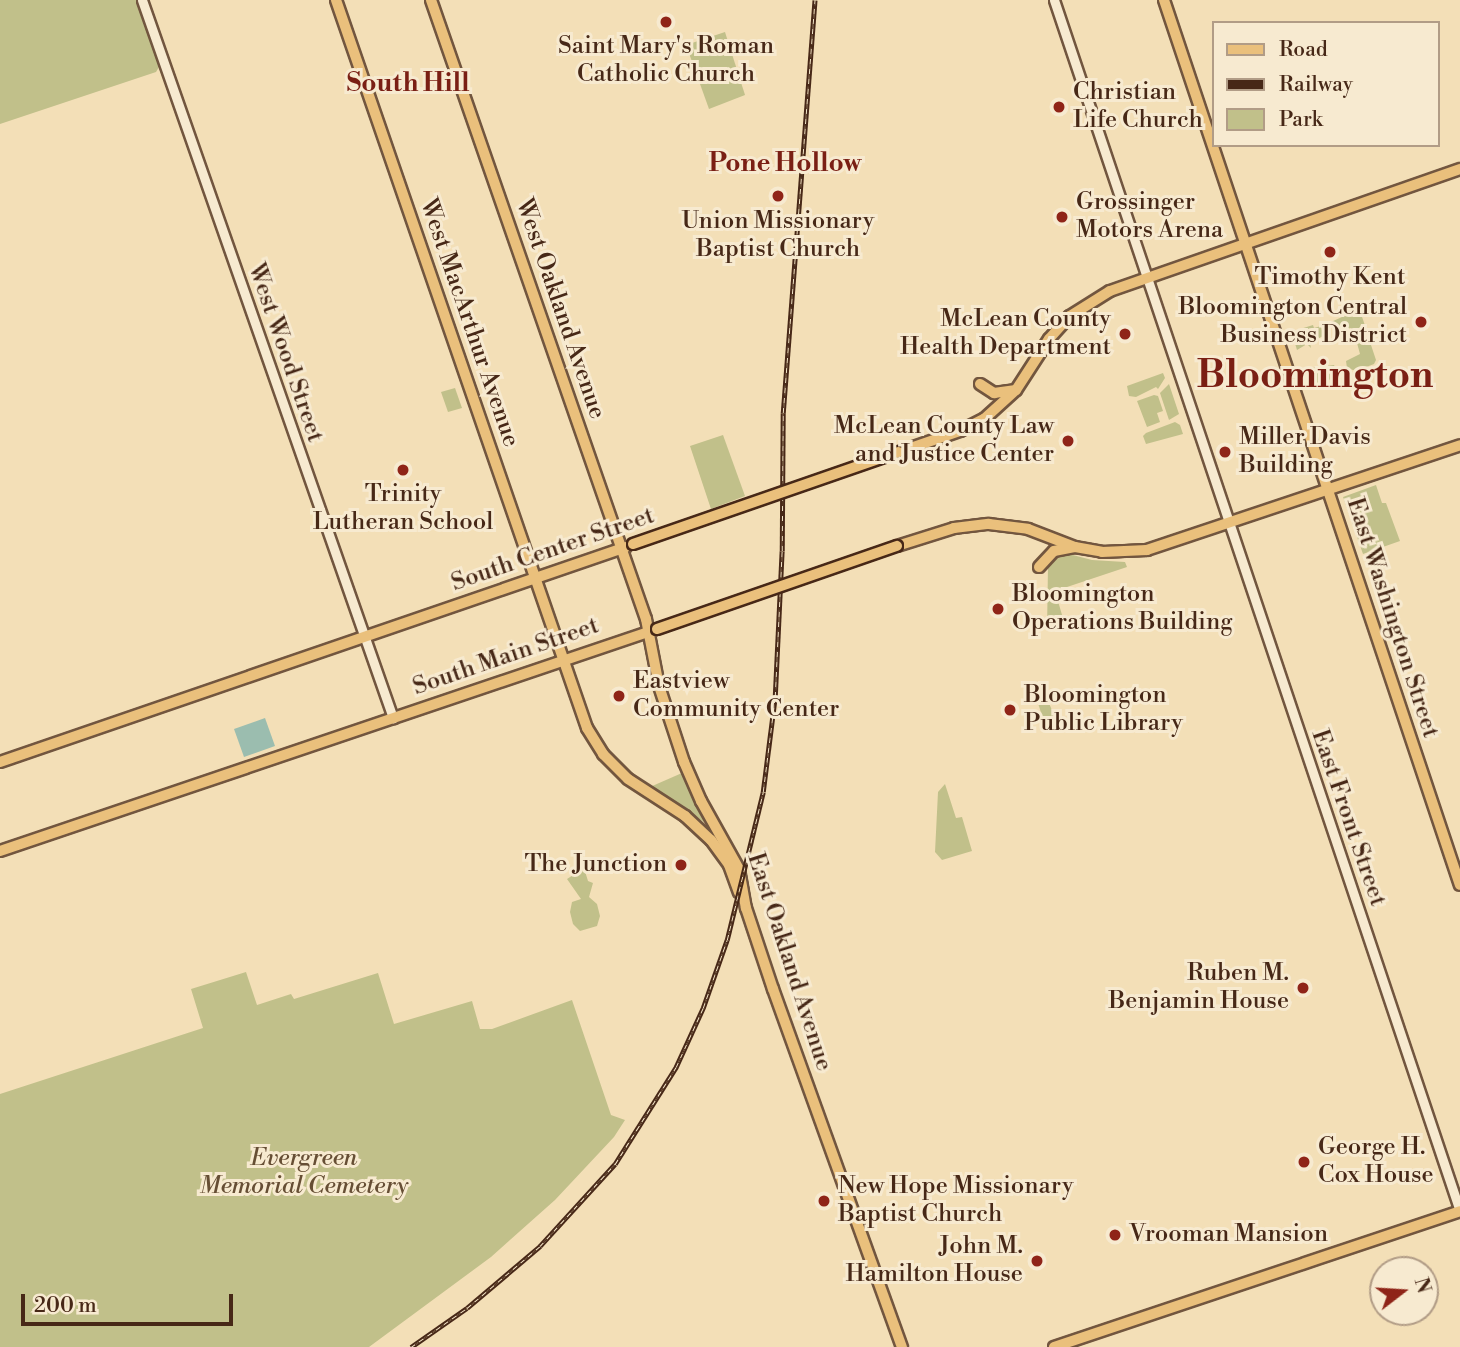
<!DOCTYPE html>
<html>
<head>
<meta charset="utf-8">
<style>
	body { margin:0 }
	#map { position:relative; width:1460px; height:1347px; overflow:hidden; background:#f3dfb7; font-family:"Libre Bodoni",serif }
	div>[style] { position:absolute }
	.green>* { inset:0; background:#c1c08a }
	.water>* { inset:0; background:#9bbdaf }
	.roads { filter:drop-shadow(2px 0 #72563f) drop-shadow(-2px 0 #72563f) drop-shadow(0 2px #72563f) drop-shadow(0 -2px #72563f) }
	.minor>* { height:9px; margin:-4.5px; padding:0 4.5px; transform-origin:4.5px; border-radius:4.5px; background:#f7ead0 }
	.major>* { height:10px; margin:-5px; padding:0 5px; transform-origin:5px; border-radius:5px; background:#eac07c }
	.rail>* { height:4.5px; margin-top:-2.25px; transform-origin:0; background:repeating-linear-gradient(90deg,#f7ead0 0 5px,#472817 0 10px); box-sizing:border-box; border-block:2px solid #472817 }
	.bridges { filter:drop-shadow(2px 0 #472817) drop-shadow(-2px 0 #472817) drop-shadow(0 2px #472817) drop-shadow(0 -2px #472817) }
	.major-bridge>* { height:10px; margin:-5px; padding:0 5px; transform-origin:5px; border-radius:5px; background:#eac07c }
	.dots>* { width:19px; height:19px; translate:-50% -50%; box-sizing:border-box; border:4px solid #f7ead0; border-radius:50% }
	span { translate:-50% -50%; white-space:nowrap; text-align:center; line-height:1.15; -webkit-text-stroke:6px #f7ead0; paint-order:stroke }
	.poi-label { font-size:24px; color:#472817 }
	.left { translate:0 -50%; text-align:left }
	.right { translate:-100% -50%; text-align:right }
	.street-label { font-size:24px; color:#472817 }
	.park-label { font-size:24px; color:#664e34; font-style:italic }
	.neighbourhood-label { font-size:26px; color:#7a1f14; font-weight:700 }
	.town-label { font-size:38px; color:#7a1f14; font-weight:700 }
	.legend { position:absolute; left:1212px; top:21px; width:228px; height:126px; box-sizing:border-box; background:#f7ead0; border:2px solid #b19c86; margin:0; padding:9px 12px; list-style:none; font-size:21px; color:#472817 }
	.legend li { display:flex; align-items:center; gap:14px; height:35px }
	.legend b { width:35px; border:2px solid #b19c86 }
	.north { position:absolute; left:1369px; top:1256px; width:70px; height:70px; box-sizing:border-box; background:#f7ead0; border:2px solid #b19c86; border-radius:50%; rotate:73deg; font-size:19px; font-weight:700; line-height:28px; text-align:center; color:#472817 }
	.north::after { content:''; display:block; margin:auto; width:24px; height:32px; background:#8f2418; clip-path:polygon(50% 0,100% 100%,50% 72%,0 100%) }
	.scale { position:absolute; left:21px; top:1294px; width:212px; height:32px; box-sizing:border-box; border:4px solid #472817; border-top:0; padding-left:9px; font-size:21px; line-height:24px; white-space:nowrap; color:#472817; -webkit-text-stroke:5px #f7ead0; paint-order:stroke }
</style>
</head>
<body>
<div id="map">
	<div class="green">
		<i style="clip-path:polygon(0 0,136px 0,159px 67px,156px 72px,0 124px)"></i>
		<i style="clip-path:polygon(725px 32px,745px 95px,709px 109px,686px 45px)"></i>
		<i style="clip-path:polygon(1355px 311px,1361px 314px,1368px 334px,1355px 338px,1351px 328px,1334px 330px,1331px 322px)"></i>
		<i style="clip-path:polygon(1313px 325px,1314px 328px,1321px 326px,1323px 336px,1310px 343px,1311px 348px,1307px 344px,1297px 350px,1293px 337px,1297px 330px)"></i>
		<i style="clip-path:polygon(1369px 339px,1376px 360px,1374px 364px,1356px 371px,1347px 368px,1346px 361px,1360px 354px,1357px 343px)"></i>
		<i style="clip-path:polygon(1334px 365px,1337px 372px,1331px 379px,1313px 386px,1308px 383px,1303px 369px)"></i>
		<i style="clip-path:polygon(1163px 373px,1165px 378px,1158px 389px,1156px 387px,1136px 397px,1129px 396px,1127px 386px)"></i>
		<i style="clip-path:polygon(1169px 384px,1179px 414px,1169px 420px,1160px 393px)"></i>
		<i style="clip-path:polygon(455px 388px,462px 408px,448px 412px,441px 392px)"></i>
		<i style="clip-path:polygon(1154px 395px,1158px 396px,1163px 411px,1157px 413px,1160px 422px,1147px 427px,1137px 401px)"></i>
		<i style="clip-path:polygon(1175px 422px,1180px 425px,1183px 434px,1146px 444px,1143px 436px,1146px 433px)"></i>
		<i style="clip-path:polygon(723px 435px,745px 496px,711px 509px,690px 446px)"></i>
		<i style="clip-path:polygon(1376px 485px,1382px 503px,1386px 503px,1400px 541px,1363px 554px,1343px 497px)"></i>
		<i style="clip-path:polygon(1065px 553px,1092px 560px,1125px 562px,1127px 567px,1055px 591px,1065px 625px,1047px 631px,1048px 566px,1054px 557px)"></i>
		<i style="clip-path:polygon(1045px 693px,1057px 723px,1046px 728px,1036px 697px)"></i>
		<i style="clip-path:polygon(682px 773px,704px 820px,704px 822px,650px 787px)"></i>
		<i style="clip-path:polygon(945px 784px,956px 818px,962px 817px,972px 851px,942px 860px,935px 852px,938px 792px)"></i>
		<i style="clip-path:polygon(584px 868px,588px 881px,593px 883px,589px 897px,597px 904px,600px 916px,597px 926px,580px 931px,573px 924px,570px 912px,572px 902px,581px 899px,567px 879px)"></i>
		<i style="clip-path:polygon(246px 972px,257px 1005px,291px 994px,294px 999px,378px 973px,394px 1024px,472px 1001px,480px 1029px,492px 1029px,572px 1000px,611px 1115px,625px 1120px,614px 1137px,555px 1200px,491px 1257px,369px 1347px,0 1347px,0 1094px,203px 1028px,191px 989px)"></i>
	</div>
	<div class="water">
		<i style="clip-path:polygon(265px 718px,275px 746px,244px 757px,234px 729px)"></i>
	</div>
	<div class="roads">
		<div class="minor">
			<i style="left:142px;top:0;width:761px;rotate:70.73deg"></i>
			<i style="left:1054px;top:0;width:1277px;rotate:71.47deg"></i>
		</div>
		<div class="major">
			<i style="left:336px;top:0;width:770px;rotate:70.98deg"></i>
			<i style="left:587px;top:728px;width:31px;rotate:58deg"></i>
			<i style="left:603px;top:754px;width:35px;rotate:45deg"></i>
			<i style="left:628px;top:779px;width:68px;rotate:33deg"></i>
			<i style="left:685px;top:816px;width:35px;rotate:43deg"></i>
			<i style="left:711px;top:840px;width:31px;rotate:54deg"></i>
			<i style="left:729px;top:865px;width:29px;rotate:70deg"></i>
			<i style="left:431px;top:0;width:655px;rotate:70.85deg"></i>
			<i style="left:646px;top:619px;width:68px;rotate:79deg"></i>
			<i style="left:659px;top:686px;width:80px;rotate:71.8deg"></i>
			<i style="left:684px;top:762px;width:43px;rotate:66.4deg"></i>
			<i style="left:701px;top:801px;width:78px;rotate:60.8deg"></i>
			<i style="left:739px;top:869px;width:40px;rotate:80deg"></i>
			<i style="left:746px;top:908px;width:85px;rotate:71.6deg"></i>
			<i style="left:773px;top:989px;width:381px;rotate:70.2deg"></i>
			<i style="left:1164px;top:0;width:933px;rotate:71.51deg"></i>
			<i style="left:980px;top:384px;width:17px;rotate:33deg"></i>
			<i style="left:994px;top:393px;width:22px;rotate:-8deg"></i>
			<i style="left:899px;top:452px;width:65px;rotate:-19deg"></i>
			<i style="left:960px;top:431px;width:27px;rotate:-27deg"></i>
			<i style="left:984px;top:419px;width:43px;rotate:-42.2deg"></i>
			<i style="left:1016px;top:390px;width:61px;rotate:-57.1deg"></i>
			<i style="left:1049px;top:339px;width:31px;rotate:-48deg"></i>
			<i style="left:1070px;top:316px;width:47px;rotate:-32deg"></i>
			<i style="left:1110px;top:291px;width:371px;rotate:-19.2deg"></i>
			<i style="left:897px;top:546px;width:60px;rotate:-17.5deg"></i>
			<i style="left:954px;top:528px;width:35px;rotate:-7deg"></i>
			<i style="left:989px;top:524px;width:39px;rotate:7deg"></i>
			<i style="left:1028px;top:529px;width:50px;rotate:21deg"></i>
			<i style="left:1075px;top:547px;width:27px;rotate:10deg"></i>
			<i style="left:1102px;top:552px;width:45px;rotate:-2.5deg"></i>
			<i style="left:1147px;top:550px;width:330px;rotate:-18.5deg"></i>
			<i style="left:1039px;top:567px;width:22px;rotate:-47deg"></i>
			<i style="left:1054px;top:551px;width:21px;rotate:-11deg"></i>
			<i style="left:0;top:762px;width:662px;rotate:-18.96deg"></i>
			<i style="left:0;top:851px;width:690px;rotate:-18.67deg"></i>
			<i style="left:1054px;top:1347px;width:428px;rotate:-18.5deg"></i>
		</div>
	</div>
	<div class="rail">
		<i style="left:411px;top:1347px;width:68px;rotate:-34.9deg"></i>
		<i style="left:467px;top:1308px;width:96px;rotate:-40.3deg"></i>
		<i style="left:540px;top:1246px;width:111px;rotate:-47.6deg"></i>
		<i style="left:615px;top:1164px;width:115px;rotate:-57.8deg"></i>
		<i style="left:676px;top:1067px;width:65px;rotate:-65.4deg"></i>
		<i style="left:703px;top:1008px;width:72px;rotate:-70.6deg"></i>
		<i style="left:727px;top:940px;width:152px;rotate:-76.3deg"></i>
		<i style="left:763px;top:792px;width:96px;rotate:-82.8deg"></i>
		<i style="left:775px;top:697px;width:146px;rotate:-87.3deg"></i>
		<i style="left:782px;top:551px;width:138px;rotate:-89.6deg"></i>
		<i style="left:783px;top:413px;width:414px;rotate:-85.6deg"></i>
	</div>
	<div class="bridges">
		<div class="major-bridge">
			<i style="left:633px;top:544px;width:281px;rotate:-19.1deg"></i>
			<i style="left:657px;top:629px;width:254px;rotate:-19.1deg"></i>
		</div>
	</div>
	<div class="dots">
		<i style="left:666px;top:22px;background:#8f2418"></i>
		<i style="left:1059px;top:107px;background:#8f2418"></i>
		<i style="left:778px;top:196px;background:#8f2418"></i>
		<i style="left:1062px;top:217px;background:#8f2418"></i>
		<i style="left:1330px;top:252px;background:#8f2418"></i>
		<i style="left:1421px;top:322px;background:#8f2418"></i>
		<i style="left:1125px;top:334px;background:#8f2418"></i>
		<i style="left:1068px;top:441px;background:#8f2418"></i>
		<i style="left:1225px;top:452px;background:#8f2418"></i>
		<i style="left:403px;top:470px;background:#8f2418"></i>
		<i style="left:998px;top:609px;background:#8f2418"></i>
		<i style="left:619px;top:696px;background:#8f2418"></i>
		<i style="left:1010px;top:710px;background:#8f2418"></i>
		<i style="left:681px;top:865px;background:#8f2418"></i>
		<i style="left:1303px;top:988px;background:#8f2418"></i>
		<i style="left:1304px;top:1162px;background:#8f2418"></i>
		<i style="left:824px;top:1201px;background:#8f2418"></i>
		<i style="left:1115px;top:1235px;background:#8f2418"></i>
		<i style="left:1037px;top:1261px;background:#8f2418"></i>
	</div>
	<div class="poi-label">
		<span style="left:666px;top:61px">Saint Mary's Roman<br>Catholic Church</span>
		<span class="left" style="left:1073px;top:107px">Christian<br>Life Church</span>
		<span class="left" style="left:1076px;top:217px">Grossinger<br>Motors Arena</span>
		<span style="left:778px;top:236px">Union Missionary<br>Baptist Church</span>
		<span style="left:1330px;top:278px">Timothy Kent</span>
		<span class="right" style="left:1407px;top:322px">Bloomington Central<br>Business District</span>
		<span class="right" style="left:1111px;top:334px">McLean County<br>Health Department</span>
		<span class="right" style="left:1054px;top:441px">McLean County Law<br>and Justice Center</span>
		<span class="left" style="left:1239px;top:452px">Miller Davis<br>Building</span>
		<span style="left:403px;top:509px">Trinity<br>Lutheran School</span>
		<span class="left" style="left:1012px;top:609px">Bloomington<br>Operations Building</span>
		<span class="left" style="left:633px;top:696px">Eastview<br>Community Center</span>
		<span class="left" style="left:1024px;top:710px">Bloomington<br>Public Library</span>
		<span class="right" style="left:667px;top:865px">The Junction</span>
		<span class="right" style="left:1289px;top:988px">Ruben M.<br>Benjamin House</span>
		<span class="left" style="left:1318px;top:1162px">George H.<br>Cox House</span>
		<span class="left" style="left:838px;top:1201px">New Hope Missionary<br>Baptist Church</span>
		<span class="left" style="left:1129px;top:1235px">Vrooman Mansion</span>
		<span class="right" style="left:1023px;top:1261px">John M.<br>Hamilton House</span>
	</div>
	<div class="street-label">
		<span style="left:560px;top:309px;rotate:71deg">West Oakland Avenue</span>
		<span style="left:469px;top:323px;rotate:71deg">West MacArthur Avenue</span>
		<span style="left:285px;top:353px;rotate:71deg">West Wood Street</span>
		<span style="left:553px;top:550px;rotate:-19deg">South Center Street</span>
		<span style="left:1392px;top:618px;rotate:72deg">East Washington Street</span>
		<span style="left:506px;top:657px;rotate:-19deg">South Main Street</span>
		<span style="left:1348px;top:818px;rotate:71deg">East Front Street</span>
		<span style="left:789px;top:962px;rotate:72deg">East Oakland Avenue</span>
	</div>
	<div class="park-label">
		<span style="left:304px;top:1173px">Evergreen<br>Memorial Cemetery</span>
	</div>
	<div class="neighbourhood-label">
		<span style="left:408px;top:84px">South Hill</span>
		<span style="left:785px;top:164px">Pone Hollow</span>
	</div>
	<div class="town-label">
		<span style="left:1315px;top:376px">Bloomington</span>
	</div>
	<ul class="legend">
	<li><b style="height:9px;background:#eac07c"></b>Road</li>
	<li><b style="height:9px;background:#472817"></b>Railway</li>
	<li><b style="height:19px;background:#c1c08a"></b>Park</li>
	</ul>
	<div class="north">N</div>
	<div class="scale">200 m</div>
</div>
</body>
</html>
